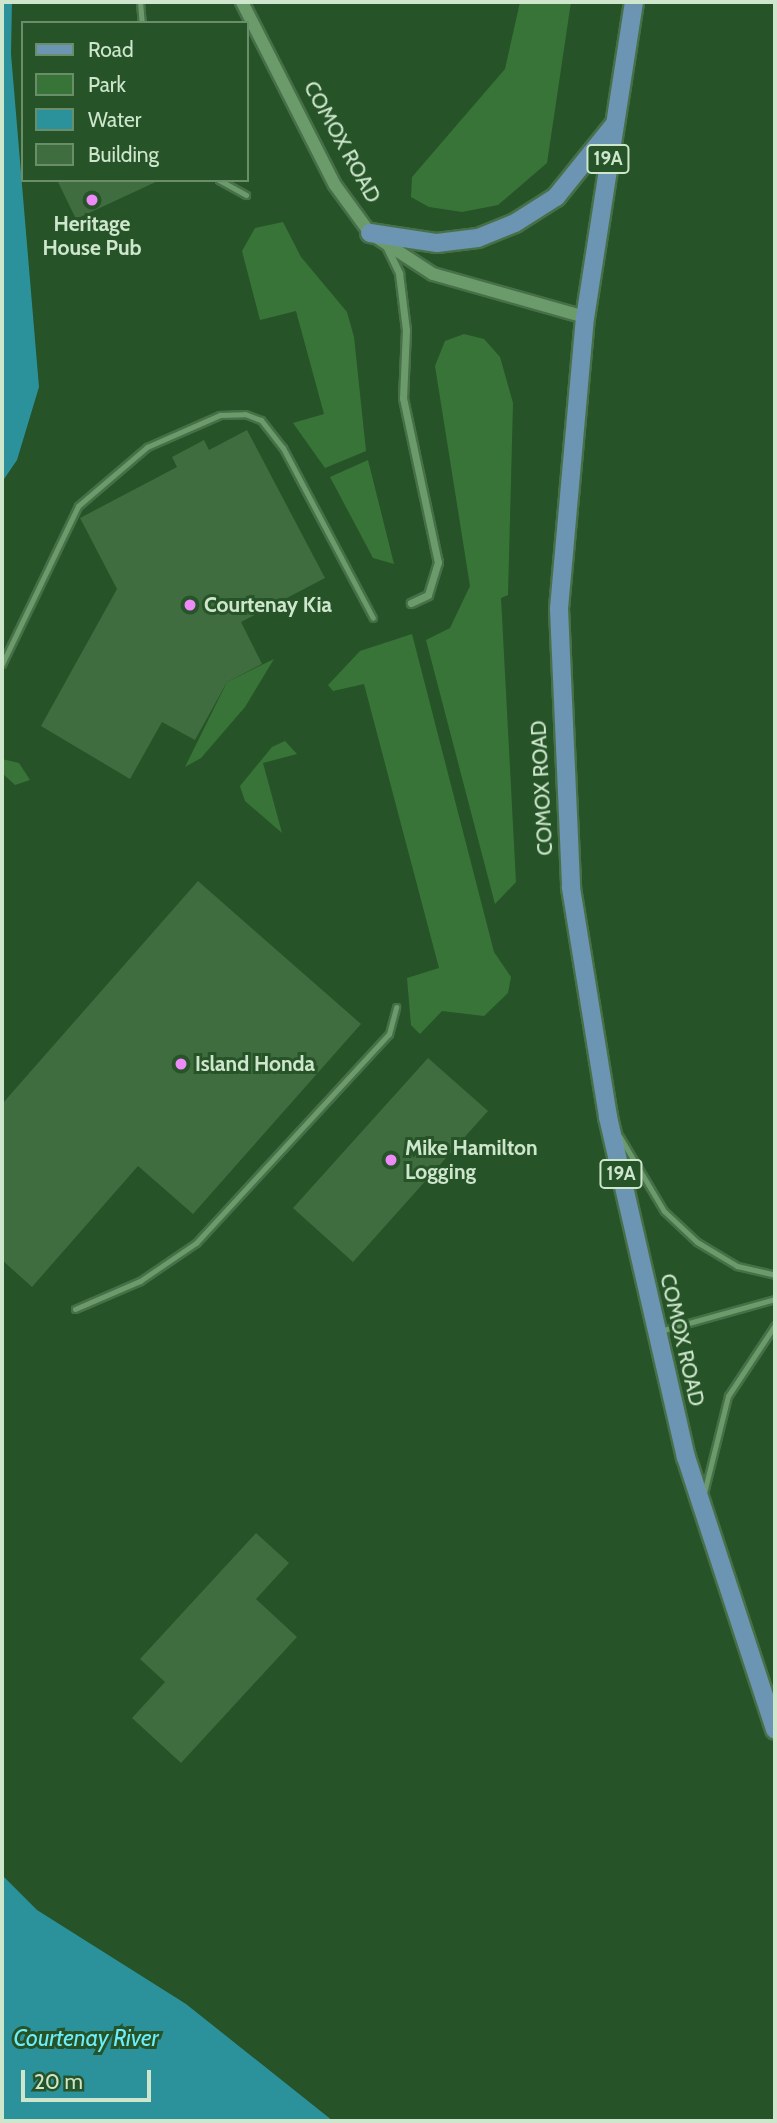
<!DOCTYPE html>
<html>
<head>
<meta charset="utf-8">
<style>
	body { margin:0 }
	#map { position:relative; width:777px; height:2123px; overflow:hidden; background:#265327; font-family:Cabin,sans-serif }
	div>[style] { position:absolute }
	.green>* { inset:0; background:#387438 }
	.water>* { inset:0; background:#2b929b }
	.building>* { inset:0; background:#3f6d3f }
	.roads { filter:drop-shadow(2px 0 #477049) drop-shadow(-2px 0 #477049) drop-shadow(0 2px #477049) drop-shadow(0 -2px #477049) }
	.service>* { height:5px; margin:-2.5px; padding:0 2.5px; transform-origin:2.5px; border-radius:2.5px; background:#6c9b6b }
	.minor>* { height:7px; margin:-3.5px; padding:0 3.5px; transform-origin:3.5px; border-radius:3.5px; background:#6c9b6b }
	.tertiary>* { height:12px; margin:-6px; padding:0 6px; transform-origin:6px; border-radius:6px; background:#6c9b6b }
	.primary>* { height:18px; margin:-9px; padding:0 9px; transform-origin:9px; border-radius:9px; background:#6b95b2 }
	.dots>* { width:19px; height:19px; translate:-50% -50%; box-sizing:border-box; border:4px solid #265327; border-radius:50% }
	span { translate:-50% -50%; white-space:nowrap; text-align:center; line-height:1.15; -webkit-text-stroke:6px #265327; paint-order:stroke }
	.shield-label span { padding:2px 5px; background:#265327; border:2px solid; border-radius:5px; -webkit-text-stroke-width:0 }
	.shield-label { font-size:19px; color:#cde6cc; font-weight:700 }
	.street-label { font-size:21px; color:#cde6cc }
	.poi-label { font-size:21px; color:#cde6cc; font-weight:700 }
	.left { translate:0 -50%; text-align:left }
	.water-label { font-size:23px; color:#6ceefa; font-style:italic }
	.frame { position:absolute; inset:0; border:4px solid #cde6cc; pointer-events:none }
	.legend { position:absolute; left:21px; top:21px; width:228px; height:161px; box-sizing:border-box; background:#265327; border:2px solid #698e69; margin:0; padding:9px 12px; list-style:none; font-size:21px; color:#cde6cc }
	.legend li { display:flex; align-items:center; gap:14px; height:35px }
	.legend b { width:35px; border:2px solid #698e69 }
	.scale { position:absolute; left:21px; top:2070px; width:130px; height:32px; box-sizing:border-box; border:4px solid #cde6cc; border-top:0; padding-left:9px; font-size:21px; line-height:24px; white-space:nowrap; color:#cde6cc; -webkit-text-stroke:5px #265327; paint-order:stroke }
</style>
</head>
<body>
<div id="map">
	<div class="green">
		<i style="clip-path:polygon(520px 2px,571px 2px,547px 163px,498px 205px,462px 212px,429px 207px,411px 197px,412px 177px,505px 69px)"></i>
		<i style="clip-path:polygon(283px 222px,301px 257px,347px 312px,354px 337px,366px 451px,325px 468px,293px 423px,324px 414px,296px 311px,260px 320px,242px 251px,255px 228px)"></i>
		<i style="clip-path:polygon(464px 334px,484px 339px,500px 357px,513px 403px,508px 595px,501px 598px,516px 882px,495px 904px,426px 640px,450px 628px,470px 586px,435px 366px,445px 341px)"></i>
		<i style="clip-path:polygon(368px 460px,394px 564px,373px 558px,330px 477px)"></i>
		<i style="clip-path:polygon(412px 634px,494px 952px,511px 977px,508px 993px,484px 1016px,442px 1011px,420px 1034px,411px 1025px,407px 978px,439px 968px,364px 684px,333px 691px,328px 685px,360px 651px)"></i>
		<i style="clip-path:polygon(274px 659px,245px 707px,201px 758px,185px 767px,227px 682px)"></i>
		<i style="clip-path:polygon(285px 741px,297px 754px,263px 763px,282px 833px,245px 801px,240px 786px,272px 747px)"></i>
		<i style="clip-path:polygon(2px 759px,19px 763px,30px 780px,15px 785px,2px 773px)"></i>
	</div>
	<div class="water">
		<i style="clip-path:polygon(2px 2px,12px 2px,11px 54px,39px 387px,17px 460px,2px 482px)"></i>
		<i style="clip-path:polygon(2px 1875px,37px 1910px,186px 2004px,333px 2121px,2px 2121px)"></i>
	</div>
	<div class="building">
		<i style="clip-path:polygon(57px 180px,160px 180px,76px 219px)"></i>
		<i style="clip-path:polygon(247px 430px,325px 578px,241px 622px,262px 664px,227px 682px,195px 740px,162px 722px,130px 779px,41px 726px,117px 589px,80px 518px,177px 467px,172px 457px,204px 440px,209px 450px)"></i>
		<i style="clip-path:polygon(198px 881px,361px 1024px,193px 1214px,138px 1166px,32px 1287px,2px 1260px,2px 1104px)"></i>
		<i style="clip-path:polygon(428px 1058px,488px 1111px,353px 1262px,293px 1208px)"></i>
		<i style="clip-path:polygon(256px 1533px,289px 1563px,256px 1599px,297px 1637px,181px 1763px,132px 1718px,165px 1682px,140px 1659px)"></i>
	</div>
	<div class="roads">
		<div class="service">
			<i style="left:140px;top:2px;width:21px;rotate:85deg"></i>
			<i style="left:219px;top:180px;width:31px;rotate:29deg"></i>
			<i style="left:2px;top:664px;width:175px;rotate:-64.3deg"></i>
			<i style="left:78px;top:506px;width:91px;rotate:-40.5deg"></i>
			<i style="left:147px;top:447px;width:80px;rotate:-23.7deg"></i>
			<i style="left:220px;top:415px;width:25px;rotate:-2deg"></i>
			<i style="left:245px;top:414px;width:17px;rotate:21deg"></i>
			<i style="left:261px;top:420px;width:36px;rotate:52deg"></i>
			<i style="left:283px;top:448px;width:192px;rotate:62.1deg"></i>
			<i style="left:620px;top:1137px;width:86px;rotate:59.3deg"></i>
			<i style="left:664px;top:1211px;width:45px;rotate:43.2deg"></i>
			<i style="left:697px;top:1242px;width:47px;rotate:31deg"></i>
			<i style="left:737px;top:1266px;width:39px;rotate:13deg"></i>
			<i style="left:75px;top:1309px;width:71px;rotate:-23.3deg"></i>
			<i style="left:140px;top:1281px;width:68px;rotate:-34.2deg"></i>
			<i style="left:196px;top:1243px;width:284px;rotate:-47.3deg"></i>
			<i style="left:389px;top:1034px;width:28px;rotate:-75deg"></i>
			<i style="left:660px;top:1331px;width:119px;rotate:-15.5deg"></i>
			<i style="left:704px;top:1493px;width:100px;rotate:-76.1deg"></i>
			<i style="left:728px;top:1396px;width:85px;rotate:-56.5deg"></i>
		</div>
		<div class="minor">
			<i style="left:387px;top:248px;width:28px;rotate:64deg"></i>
			<i style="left:399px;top:273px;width:57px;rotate:83deg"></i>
			<i style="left:406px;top:330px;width:68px;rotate:92.5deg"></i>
			<i style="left:403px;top:398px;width:168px;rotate:78deg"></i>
			<i style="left:438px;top:562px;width:34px;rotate:107deg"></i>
			<i style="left:428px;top:595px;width:19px;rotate:155deg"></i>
		</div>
		<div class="tertiary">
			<i style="left:242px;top:2px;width:205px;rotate:63.1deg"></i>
			<i style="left:335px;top:185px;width:59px;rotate:53.9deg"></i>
			<i style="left:370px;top:233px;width:75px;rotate:33.1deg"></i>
			<i style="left:433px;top:274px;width:158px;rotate:15.8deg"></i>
		</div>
		<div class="primary">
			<i style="left:634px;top:2px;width:319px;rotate:98.8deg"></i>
			<i style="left:585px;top:317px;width:293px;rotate:95.1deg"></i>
			<i style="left:559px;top:609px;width:279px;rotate:87.5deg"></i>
			<i style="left:571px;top:888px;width:232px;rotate:80.8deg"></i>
			<i style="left:608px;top:1117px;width:349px;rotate:77.1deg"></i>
			<i style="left:686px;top:1457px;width:287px;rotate:71.9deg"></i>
			<i style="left:370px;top:233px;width:68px;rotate:8.5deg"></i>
			<i style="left:437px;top:243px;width:41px;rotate:-7deg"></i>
			<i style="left:478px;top:238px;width:40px;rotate:-22deg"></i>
			<i style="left:515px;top:223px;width:49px;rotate:-32.4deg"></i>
			<i style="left:556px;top:197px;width:91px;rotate:-51.2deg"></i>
		</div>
	</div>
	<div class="dots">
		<i style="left:92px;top:200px;background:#ee8bf8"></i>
		<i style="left:190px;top:605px;background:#ee8bf8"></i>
		<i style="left:181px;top:1064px;background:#ee8bf8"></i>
		<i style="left:391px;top:1160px;background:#ee8bf8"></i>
	</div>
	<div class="shield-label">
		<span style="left:608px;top:159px">19A</span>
		<span style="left:621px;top:1174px">19A</span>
	</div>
	<div class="street-label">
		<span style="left:342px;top:142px;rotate:61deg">COMOX ROAD</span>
		<span style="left:542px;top:788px;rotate:-93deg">COMOX ROAD</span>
		<span style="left:682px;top:1340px;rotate:77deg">COMOX ROAD</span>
	</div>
	<div class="poi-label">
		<span style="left:92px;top:236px">Heritage<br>House Pub</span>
		<span class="left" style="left:204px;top:605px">Courtenay Kia</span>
		<span class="left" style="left:195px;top:1064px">Island Honda</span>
		<span class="left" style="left:405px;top:1160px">Mike Hamilton<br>Logging</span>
	</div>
	<div class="water-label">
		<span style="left:86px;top:2038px">Courtenay River</span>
	</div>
	<div class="frame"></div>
	<ul class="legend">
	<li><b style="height:9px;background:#6b95b2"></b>Road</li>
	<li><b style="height:19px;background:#387438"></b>Park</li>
	<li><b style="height:19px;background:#2b929b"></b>Water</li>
	<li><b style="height:19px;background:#3f6d3f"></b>Building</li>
	</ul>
	<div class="scale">20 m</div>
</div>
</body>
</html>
